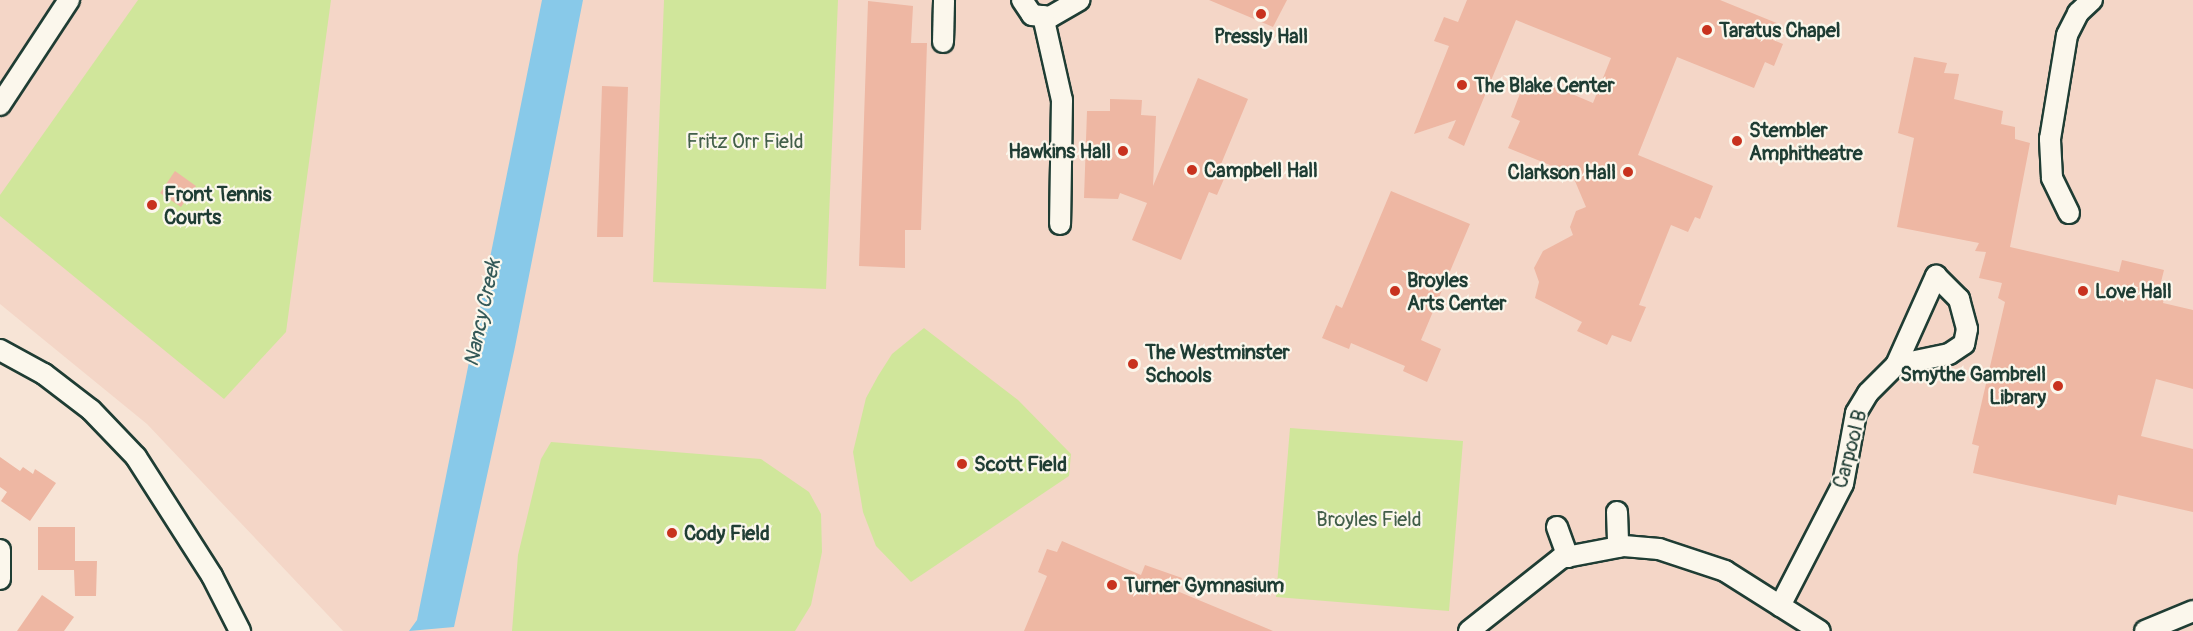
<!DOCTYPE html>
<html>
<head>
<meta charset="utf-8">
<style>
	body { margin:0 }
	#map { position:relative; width:2193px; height:631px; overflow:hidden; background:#f7e4d6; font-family:Pangolin,sans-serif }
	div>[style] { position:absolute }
	.built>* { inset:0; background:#f4d6c7 }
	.green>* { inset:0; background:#d0e69b }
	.water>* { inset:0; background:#88c9e9 }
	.building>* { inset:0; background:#eeb7a3 }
	.roads { filter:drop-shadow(2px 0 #1f3d34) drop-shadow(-2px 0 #1f3d34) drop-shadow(0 2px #1f3d34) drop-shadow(0 -2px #1f3d34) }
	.minor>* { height:20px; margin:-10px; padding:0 10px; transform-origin:10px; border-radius:10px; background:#fbf7ec }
	.dots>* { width:16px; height:16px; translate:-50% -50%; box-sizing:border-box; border:3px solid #fbf7ec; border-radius:50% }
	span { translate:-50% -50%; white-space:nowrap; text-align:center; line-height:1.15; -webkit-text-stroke:4.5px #fbf7ec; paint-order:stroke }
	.poi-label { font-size:20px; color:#1f3d34; font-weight:700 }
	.left { translate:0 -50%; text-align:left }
	.right { translate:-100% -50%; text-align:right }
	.park-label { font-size:20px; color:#425f49 }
	.street-label { font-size:20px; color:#1f3d34 }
	.water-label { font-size:21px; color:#345958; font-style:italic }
</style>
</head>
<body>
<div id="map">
	<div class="built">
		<i style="clip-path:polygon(0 0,2193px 0,2193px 631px,343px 631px,147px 424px,0 304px)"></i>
	</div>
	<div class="green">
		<i style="clip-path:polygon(138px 0,331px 0,286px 332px,224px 399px,0 216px,0 195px)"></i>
		<i style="clip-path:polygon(664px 0,838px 0,826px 289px,653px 282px)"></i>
		<i style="clip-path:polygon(924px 328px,1018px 400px,1071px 454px,1069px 476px,911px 582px,876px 546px,863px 512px,853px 452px,866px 398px,878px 376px,892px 354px)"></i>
		<i style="clip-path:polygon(1290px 428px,1463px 441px,1449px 611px,1276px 597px)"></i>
		<i style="clip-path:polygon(551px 442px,761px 459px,809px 492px,821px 514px,822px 552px,811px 605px,795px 631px,512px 631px,518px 555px,541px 459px)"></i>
	</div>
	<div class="water">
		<i style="clip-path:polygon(542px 0,583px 0,515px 347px,454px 627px,409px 631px,417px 620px)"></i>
	</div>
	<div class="building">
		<i style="clip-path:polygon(1209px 0,1287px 0,1273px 27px)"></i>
		<i style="clip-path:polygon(1467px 0,1720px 0,1779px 24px,1773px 40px,1783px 44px,1774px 66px,1765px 62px,1754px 88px,1677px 57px,1638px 155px,1713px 186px,1700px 219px,1695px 217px,1688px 232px,1671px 225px,1639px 305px,1646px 307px,1631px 342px,1612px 335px,1607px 345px,1577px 331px,1582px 322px,1535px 298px,1539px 282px,1534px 268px,1543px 251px,1573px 235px,1570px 227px,1576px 211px,1586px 207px,1572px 174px,1508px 148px,1520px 121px,1511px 117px,1521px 91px,1530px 95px,1537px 79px,1593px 103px,1611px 58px,1516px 20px,1464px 146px,1448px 138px,1456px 120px,1414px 134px,1449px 46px,1434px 41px,1444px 17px,1458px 22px)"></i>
		<i style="clip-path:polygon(868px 1px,913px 6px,911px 43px,927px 43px,921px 230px,905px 230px,905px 268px,859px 266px)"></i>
		<i style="clip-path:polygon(1914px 57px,1947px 63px,1944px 73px,1959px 74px,1954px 99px,2003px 111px,2001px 124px,2015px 127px,2015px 139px,2030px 143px,2010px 247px,2119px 272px,2122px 260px,2164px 270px,2161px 282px,2167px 284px,2163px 303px,2193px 310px,2193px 389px,2156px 379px,2141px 436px,2193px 449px,2193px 512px,2118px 495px,2116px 505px,1973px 473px,1979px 446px,1972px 444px,2005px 302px,1998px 298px,2002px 283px,1979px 278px,1986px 252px,1975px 251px,1979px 243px,1897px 227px,1914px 138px,1898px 133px)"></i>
		<i style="clip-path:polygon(1198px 78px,1248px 99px,1219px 169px,1227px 172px,1217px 195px,1209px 192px,1181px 260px,1132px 240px,1147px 203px,1120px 193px,1118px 199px,1084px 198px,1087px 111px,1110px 111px,1110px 99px,1142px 100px,1141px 115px,1156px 116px,1153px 186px)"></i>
		<i style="clip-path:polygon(602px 86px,628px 87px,623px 237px,597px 237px)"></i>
		<i style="clip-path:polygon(175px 171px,196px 186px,181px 207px,160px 193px)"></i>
		<i style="clip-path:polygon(1391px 191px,1470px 224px,1421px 340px,1441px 349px,1427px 382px,1403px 371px,1405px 366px,1351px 343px,1349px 349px,1322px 338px,1336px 305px,1342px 308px)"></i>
		<i style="clip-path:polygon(0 457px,20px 471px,23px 467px,33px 474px,35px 469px,56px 483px,30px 521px,1px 501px,7px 492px,0 487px)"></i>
		<i style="clip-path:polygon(38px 527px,75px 527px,75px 561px,97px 561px,96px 596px,75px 596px,74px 570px,38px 570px)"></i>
		<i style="clip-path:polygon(1062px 541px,1141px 575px,1145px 565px,1182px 578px,1177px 591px,1273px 631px,1024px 631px,1047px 576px,1038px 572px,1047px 549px,1057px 552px)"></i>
		<i style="clip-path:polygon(42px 595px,74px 617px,64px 631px,17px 631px)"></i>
	</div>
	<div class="roads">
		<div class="minor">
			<i style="left:1022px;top:0;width:18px;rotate:56deg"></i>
			<i style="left:1032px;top:15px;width:18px;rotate:6deg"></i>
			<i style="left:1050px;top:17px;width:34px;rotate:-30deg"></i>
			<i style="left:1043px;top:16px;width:86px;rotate:77.3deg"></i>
			<i style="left:1062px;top:100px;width:124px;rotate:90.9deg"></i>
			<i style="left:943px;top:42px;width:42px;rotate:-88.6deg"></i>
			<i style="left:0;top:105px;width:126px;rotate:-56.7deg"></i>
			<i style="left:2069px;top:213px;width:39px;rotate:-116deg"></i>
			<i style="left:2052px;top:178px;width:39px;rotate:-93deg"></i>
			<i style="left:2050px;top:139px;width:105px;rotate:-80.7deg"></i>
			<i style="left:2067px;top:35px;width:25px;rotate:-63deg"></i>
			<i style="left:2078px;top:13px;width:19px;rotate:-43deg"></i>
			<i style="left:1936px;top:276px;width:33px;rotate:45deg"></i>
			<i style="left:1959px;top:299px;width:31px;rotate:75deg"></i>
			<i style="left:1967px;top:329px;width:15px;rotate:101deg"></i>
			<i style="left:1964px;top:344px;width:18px;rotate:146deg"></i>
			<i style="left:1949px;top:354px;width:54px;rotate:168.3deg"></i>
			<i style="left:1896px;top:365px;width:98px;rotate:-65.8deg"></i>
			<i style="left:0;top:350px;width:50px;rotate:28.6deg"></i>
			<i style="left:44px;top:374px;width:59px;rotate:37.5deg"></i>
			<i style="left:91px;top:410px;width:65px;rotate:46.2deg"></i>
			<i style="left:136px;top:457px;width:141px;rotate:57.4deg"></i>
			<i style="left:212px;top:576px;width:62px;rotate:63deg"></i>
			<i style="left:1617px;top:512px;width:35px;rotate:88deg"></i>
			<i style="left:1557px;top:527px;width:32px;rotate:70deg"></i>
			<i style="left:0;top:550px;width:29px;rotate:90deg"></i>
			<i style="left:1780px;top:606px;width:137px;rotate:-62.7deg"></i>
			<i style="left:1843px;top:484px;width:72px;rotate:-79.6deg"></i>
			<i style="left:1856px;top:413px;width:23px;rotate:-59deg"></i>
			<i style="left:1868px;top:393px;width:40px;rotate:-45deg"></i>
			<i style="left:1469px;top:631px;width:117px;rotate:-38.4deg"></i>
			<i style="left:1561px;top:558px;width:64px;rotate:-10.8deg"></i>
			<i style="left:1624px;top:546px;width:35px;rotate:5deg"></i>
			<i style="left:1659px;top:549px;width:70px;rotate:18.4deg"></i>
			<i style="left:1725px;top:571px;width:112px;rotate:32.3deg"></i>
			<i style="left:2145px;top:631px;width:52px;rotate:-22.6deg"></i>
		</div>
	</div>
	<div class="dots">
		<i style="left:1261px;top:14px;background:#c8321e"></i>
		<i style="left:1707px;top:30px;background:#c8321e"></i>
		<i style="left:1462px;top:85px;background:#c8321e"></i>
		<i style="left:1737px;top:141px;background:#c8321e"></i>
		<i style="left:1123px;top:151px;background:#c8321e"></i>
		<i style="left:1192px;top:170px;background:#c8321e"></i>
		<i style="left:1628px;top:172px;background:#c8321e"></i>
		<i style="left:152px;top:205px;background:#c8321e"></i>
		<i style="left:1395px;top:291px;background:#c8321e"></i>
		<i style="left:2083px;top:291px;background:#c8321e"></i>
		<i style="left:1133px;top:364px;background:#c8321e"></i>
		<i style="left:2058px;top:386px;background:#c8321e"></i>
		<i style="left:962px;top:464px;background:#c8321e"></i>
		<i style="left:672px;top:533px;background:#c8321e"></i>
		<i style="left:1112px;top:585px;background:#c8321e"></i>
	</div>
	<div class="poi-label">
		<span class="left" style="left:1719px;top:30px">Taratus Chapel</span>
		<span style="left:1261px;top:36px">Pressly Hall</span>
		<span class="left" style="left:1474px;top:85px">The Blake Center</span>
		<span class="left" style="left:1749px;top:142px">Stembler<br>Amphitheatre</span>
		<span class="right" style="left:1111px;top:151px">Hawkins Hall</span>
		<span class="left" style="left:1204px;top:170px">Campbell Hall</span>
		<span class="right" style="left:1616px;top:172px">Clarkson Hall</span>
		<span class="left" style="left:164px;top:206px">Front Tennis<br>Courts</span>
		<span class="left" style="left:1407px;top:292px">Broyles<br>Arts Center</span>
		<span class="left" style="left:2095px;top:291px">Love Hall</span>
		<span class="left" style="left:1145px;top:364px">The Westminster<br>Schools</span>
		<span class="right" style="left:2046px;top:386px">Smythe Gambrell<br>Library</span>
		<span class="left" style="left:974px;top:464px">Scott Field</span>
		<span class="left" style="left:684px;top:533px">Cody Field</span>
		<span class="left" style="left:1124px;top:585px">Turner Gymnasium</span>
	</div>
	<div class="park-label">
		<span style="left:745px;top:141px">Fritz Orr Field</span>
		<span style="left:1369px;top:519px">Broyles Field</span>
	</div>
	<div class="street-label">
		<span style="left:1850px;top:449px;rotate:-75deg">Carpool B</span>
	</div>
	<div class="water-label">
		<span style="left:483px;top:313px;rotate:-78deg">Nancy Creek</span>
	</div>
</div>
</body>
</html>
